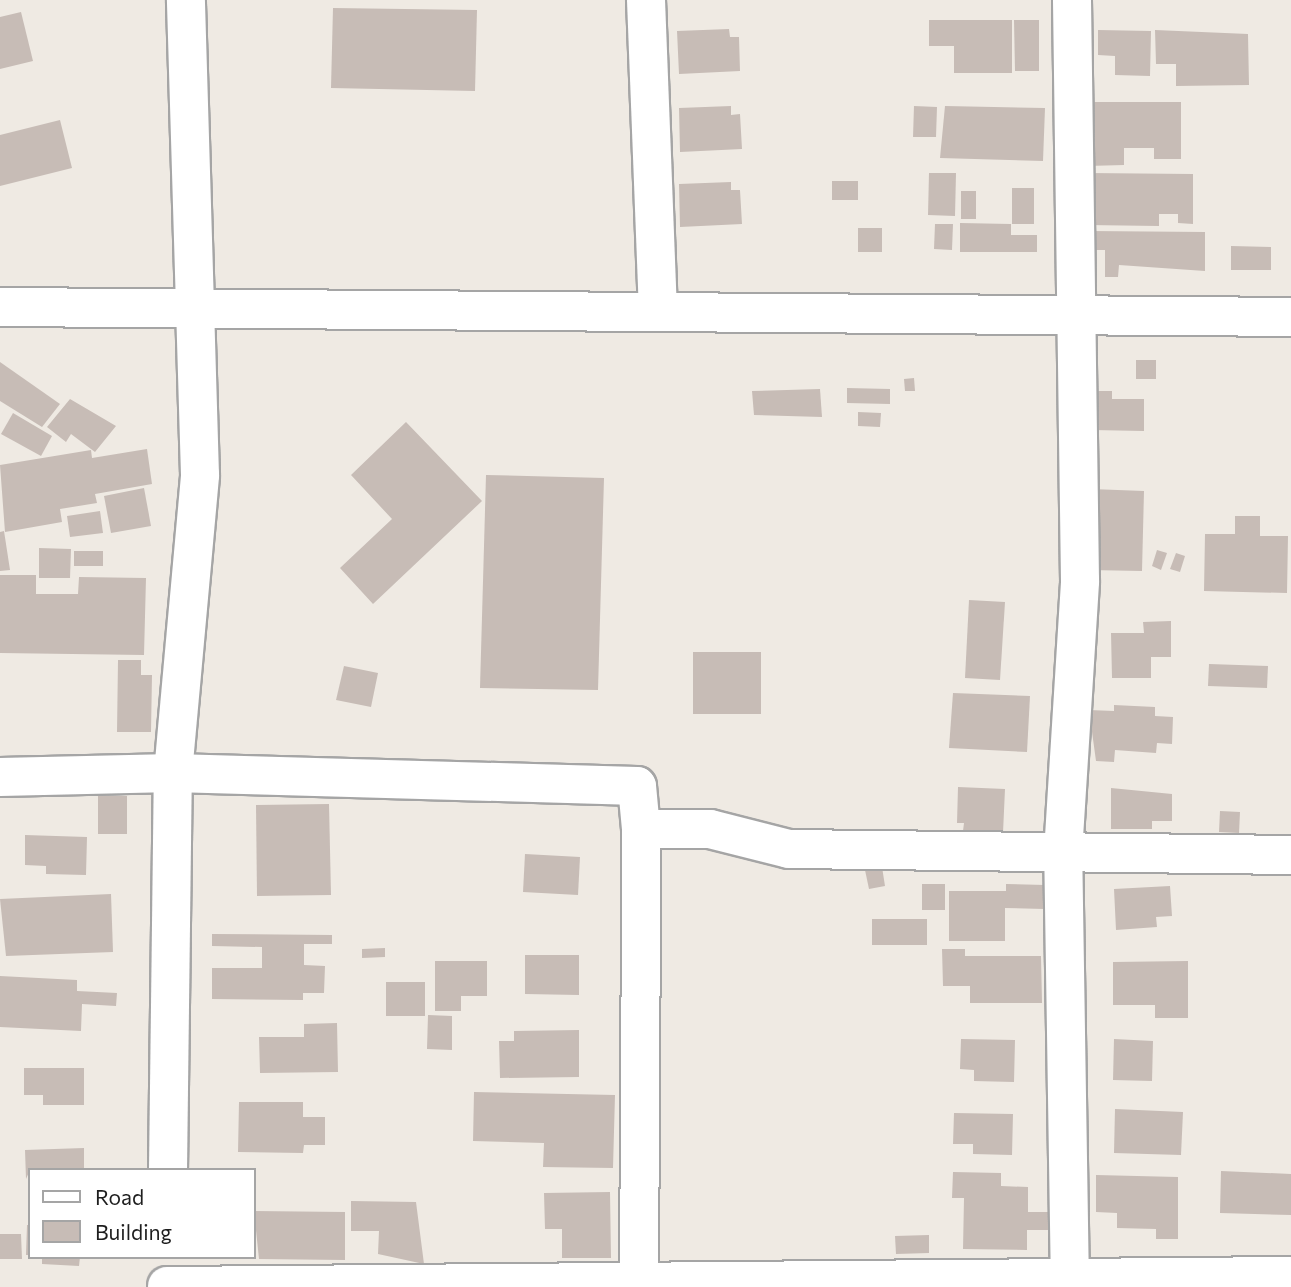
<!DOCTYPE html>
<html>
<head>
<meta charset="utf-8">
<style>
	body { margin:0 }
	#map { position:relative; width:1291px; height:1287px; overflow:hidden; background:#efeae3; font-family:Commissioner,sans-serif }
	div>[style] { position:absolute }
	.building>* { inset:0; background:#c7bcb6 }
	.roads { filter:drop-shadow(2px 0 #a5a5a5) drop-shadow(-2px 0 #a5a5a5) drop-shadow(0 2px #a5a5a5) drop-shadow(0 -2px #a5a5a5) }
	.minor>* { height:38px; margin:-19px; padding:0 19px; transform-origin:19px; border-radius:19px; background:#fff }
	span { translate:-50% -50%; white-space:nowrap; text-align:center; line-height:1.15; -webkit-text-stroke:5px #fff; paint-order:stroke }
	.legend { position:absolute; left:28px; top:1168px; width:228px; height:91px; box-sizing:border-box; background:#fff; border:2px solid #a5a5a5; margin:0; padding:9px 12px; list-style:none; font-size:21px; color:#1e1e1e }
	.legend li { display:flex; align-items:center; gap:14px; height:35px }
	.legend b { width:35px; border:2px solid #a5a5a5 }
</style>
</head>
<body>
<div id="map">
	<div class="building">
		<i style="clip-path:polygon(333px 8px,477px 10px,475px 91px,331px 88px)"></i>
		<i style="clip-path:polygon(21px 12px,33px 61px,0 69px,0 17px)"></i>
		<i style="clip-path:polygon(929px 20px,1012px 20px,1012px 73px,954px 73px,954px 46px,929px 46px)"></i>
		<i style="clip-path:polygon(1014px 20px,1039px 20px,1039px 71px,1015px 71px)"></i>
		<i style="clip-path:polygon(729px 29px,730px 37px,739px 37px,740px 71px,679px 74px,677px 31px)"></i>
		<i style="clip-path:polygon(1098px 30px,1151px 31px,1150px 76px,1115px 75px,1115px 56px,1098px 55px)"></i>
		<i style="clip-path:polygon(1155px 30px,1248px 34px,1249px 85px,1176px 86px,1176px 64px,1156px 64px)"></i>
		<i style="clip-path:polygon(1086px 102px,1181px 102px,1181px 159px,1154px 159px,1154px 148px,1124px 148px,1124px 165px,1087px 166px)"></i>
		<i style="clip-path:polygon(731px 106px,731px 115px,740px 114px,742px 149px,680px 152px,679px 108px)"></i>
		<i style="clip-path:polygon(914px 106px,937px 107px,936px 137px,913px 137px)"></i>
		<i style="clip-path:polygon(945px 106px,1045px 108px,1043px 161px,940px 158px)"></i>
		<i style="clip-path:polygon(60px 120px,72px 168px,0 186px,0 135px)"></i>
		<i style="clip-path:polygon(929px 173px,956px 173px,955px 216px,928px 215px)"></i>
		<i style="clip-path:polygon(1087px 173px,1193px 174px,1193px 224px,1178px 223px,1178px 214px,1159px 214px,1159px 226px,1087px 225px)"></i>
		<i style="clip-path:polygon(832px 181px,858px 181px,858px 200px,832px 200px)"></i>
		<i style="clip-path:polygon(731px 182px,731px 190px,740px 190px,742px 224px,680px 227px,679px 184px)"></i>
		<i style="clip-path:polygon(1012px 188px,1034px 188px,1034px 224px,1012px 224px)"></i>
		<i style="clip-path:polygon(961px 191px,976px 191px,976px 219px,961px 219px)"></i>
		<i style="clip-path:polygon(960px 223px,1011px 224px,1011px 235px,1037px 235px,1037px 252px,960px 252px)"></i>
		<i style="clip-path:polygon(935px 224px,953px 224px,952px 250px,934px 249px)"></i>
		<i style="clip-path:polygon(858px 228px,882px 228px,882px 252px,858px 252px)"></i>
		<i style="clip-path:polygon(1089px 231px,1205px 232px,1205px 271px,1119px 265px,1118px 277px,1105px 277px,1105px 250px,1089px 250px)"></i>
		<i style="clip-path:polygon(1231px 246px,1271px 247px,1271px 270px,1231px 270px)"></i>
		<i style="clip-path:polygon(1136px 360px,1156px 360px,1156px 379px,1136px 379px)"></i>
		<i style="clip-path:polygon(0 362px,60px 404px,42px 427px,0 401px)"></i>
		<i style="clip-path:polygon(914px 378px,915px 391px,905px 391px,904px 379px)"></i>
		<i style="clip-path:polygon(847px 388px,890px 389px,890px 404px,847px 403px)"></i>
		<i style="clip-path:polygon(820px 389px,822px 417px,754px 415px,752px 391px)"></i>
		<i style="clip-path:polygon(1092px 391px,1112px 391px,1112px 399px,1144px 399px,1144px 431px,1092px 430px)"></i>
		<i style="clip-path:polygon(70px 399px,116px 426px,95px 452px,71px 434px,66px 442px,47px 427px)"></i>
		<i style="clip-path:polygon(858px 412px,881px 413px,880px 427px,858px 426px)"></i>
		<i style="clip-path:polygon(13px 413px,52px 436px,41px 456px,1px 434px)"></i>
		<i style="clip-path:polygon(406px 422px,482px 501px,373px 604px,340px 568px,392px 519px,351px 475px)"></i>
		<i style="clip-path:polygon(147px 449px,152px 484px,95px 494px,97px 503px,60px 509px,62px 522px,5px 532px,0 465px,91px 450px,92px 458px)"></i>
		<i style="clip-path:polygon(486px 475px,604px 478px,598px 690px,480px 688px)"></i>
		<i style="clip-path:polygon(144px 488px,151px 526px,111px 533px,104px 496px)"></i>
		<i style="clip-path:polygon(1091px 489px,1144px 491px,1142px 571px,1089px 570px)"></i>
		<i style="clip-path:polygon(100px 511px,103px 533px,70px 537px,67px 516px)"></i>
		<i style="clip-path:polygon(1235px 516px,1260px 516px,1260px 536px,1288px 536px,1287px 593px,1204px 591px,1205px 534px,1235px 534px)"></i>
		<i style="clip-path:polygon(4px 531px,10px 570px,0 571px,0 532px)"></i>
		<i style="clip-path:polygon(39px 548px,71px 549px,70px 578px,39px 578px)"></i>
		<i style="clip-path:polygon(1157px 550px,1167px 553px,1161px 570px,1152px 566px)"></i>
		<i style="clip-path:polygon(74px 551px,103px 551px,103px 566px,74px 566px)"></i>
		<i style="clip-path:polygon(1176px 553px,1185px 556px,1180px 572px,1170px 569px)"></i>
		<i style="clip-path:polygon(0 575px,36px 575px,36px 594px,78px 594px,79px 577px,146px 578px,144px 655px,0 653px)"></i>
		<i style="clip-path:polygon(969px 600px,1005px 602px,1000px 680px,965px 678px)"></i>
		<i style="clip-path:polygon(1171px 621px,1171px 657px,1151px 657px,1151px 678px,1112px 678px,1111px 633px,1144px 633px,1143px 622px)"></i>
		<i style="clip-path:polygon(693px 652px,761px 652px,761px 714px,693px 714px)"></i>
		<i style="clip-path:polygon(118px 660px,141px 660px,141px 675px,152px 675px,151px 732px,117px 732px)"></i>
		<i style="clip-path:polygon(1209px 664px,1268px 666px,1267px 688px,1208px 686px)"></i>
		<i style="clip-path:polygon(344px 666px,378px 673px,371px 707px,336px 700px)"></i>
		<i style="clip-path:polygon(953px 693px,1030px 696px,1027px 752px,949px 748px)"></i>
		<i style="clip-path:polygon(1114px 705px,1155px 707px,1155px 716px,1173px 717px,1172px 744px,1157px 743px,1156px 753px,1115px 750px,1114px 762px,1096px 761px,1089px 710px,1114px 711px)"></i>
		<i style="clip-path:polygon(958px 787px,1005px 789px,1003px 833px,963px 831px,964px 823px,957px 823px)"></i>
		<i style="clip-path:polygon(1111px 788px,1172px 794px,1172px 821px,1152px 821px,1152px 829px,1111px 829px)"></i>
		<i style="clip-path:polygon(98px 796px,127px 796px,127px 834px,98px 834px)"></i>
		<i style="clip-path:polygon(329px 804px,331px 895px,257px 896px,256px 805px)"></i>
		<i style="clip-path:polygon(1220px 811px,1240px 812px,1239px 833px,1219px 832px)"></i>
		<i style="clip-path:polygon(25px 835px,87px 837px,86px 875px,46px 874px,46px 866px,25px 865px)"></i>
		<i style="clip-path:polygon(525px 854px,580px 857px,578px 895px,523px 892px)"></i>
		<i style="clip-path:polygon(882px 867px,885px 886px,869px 889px,865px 870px)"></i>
		<i style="clip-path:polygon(922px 884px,945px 884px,945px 910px,922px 910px)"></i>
		<i style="clip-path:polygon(1006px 884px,1045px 885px,1044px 909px,1005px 908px,1005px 941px,949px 941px,949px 891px,1006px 891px)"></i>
		<i style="clip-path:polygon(1170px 886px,1172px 916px,1156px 917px,1157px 927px,1116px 930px,1114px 889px)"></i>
		<i style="clip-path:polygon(111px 894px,113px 952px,6px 956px,0 899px)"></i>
		<i style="clip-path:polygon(872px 919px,927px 919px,927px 945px,872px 945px)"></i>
		<i style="clip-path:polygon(212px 934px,332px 935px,332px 944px,304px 944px,304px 965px,325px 966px,324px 993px,303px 993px,303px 1000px,212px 999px,212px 968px,262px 968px,262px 947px,212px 946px)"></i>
		<i style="clip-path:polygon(385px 948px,385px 957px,362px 958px,362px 949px)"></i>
		<i style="clip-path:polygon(942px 949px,965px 949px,965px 956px,1041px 956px,1042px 1003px,970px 1003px,970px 986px,943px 986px)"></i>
		<i style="clip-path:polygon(525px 955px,579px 955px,579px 995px,525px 994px)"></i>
		<i style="clip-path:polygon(435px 961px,487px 961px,487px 996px,461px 996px,461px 1011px,435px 1011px)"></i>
		<i style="clip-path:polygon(1188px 961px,1188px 1018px,1155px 1018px,1155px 1005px,1113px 1005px,1113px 962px)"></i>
		<i style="clip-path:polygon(0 976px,77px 980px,77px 991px,117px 993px,116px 1006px,82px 1004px,81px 1031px,0 1027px)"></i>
		<i style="clip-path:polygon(386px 982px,425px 982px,425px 1016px,386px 1016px)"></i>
		<i style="clip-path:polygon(428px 1015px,452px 1016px,452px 1050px,427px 1049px)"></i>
		<i style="clip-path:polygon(337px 1023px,338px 1072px,260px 1073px,259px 1037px,304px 1037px,304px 1024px)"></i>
		<i style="clip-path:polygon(579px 1030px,579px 1077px,500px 1078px,499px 1041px,514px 1041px,514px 1031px)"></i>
		<i style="clip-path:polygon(961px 1039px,1015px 1040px,1014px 1082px,974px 1081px,974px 1070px,960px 1069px)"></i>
		<i style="clip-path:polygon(1114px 1039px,1153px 1041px,1152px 1081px,1113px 1080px)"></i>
		<i style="clip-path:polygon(24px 1068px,84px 1068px,84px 1105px,43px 1105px,43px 1095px,24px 1095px)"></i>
		<i style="clip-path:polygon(474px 1092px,615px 1095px,613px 1168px,543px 1167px,544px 1143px,473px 1141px)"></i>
		<i style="clip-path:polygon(239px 1102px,303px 1102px,303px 1117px,325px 1117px,325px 1145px,304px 1145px,303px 1153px,238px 1152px)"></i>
		<i style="clip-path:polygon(1115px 1109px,1183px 1112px,1181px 1155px,1114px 1153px)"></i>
		<i style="clip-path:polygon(954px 1113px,1013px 1114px,1012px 1155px,973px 1154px,973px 1144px,953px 1144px)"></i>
		<i style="clip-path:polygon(84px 1148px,84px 1170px,30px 1170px,26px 1179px,25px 1150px)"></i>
		<i style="clip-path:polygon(1221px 1171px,1291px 1174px,1291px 1215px,1220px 1213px)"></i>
		<i style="clip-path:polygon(953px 1172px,1001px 1173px,1001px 1186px,1028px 1187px,1028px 1212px,1051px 1212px,1051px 1230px,1027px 1230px,1027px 1250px,963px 1249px,964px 1198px,952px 1198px)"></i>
		<i style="clip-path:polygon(1096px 1175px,1178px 1177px,1178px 1239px,1156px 1239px,1156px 1229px,1117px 1228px,1117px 1213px,1096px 1212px)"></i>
		<i style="clip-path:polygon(610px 1192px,611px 1258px,562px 1258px,562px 1229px,545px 1229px,544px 1193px)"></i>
		<i style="clip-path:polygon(351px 1201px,416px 1202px,424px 1264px,378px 1254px,379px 1231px,351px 1231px)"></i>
		<i style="clip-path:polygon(254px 1211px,345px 1212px,345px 1260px,259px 1259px)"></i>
		<i style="clip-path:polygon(27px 1225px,30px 1225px,30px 1255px,26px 1255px)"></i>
		<i style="clip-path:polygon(0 1234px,21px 1234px,22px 1259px,0 1259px)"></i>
		<i style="clip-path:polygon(929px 1235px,929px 1253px,896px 1254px,895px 1236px)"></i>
		<i style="clip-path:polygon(42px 1257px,80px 1257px,79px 1266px,42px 1264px)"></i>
	</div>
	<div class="roads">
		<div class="minor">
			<i style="left:646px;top:0;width:311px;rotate:87.8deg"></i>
			<i style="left:0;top:307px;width:1291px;rotate:0.44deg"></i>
			<i style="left:0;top:777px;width:173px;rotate:-1.3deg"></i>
			<i style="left:173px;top:773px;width:464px;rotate:1.6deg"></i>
			<i style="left:637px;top:786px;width:43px;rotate:84.7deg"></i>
			<i style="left:641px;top:829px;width:69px"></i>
			<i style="left:710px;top:829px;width:81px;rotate:14.2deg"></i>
			<i style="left:789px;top:849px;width:502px;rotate:0.68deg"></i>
			<i style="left:168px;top:1170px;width:397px;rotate:-89.3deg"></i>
			<i style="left:173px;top:773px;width:299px;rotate:-84.8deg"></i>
			<i style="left:200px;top:475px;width:475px;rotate:-91.7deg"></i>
			<i style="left:167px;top:1286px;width:1124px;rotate:-0.51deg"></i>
			<i style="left:639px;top:1287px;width:458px;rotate:-89.7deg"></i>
			<i style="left:1070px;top:1287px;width:434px;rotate:-90.9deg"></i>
			<i style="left:1063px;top:853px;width:273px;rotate:-86.4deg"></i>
			<i style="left:1080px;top:581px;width:581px;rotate:-90.79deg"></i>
		</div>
	</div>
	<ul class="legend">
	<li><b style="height:9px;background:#fff"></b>Road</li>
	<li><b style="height:19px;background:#c7bcb6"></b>Building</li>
	</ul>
</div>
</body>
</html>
